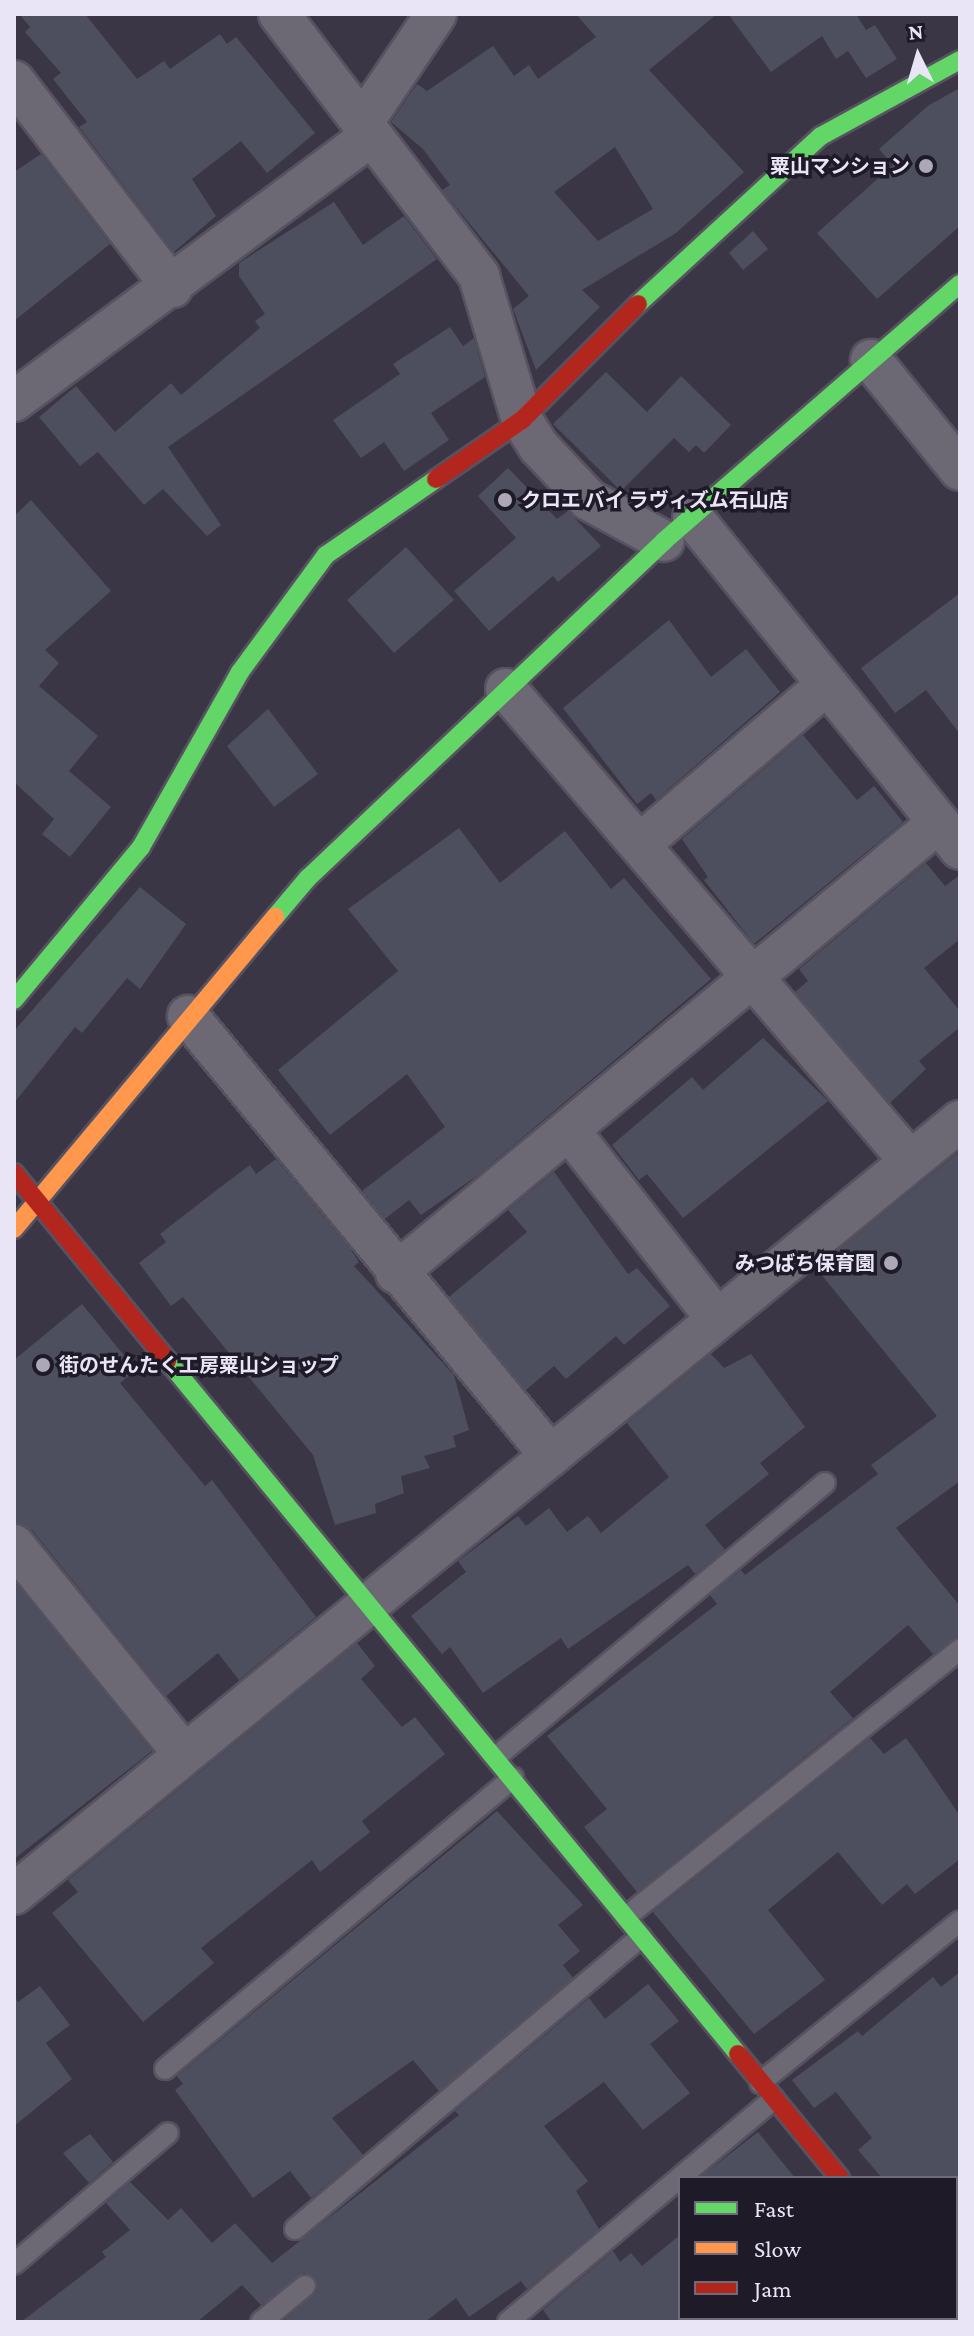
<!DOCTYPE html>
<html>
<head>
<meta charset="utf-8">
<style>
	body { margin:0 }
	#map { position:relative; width:974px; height:2336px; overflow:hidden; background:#3b3645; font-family:"Crimson Pro","Noto Sans JP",serif }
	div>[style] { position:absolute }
	.building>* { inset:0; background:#4d4f5f }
	.roads { filter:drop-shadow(2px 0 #565260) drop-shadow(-2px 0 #565260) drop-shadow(0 2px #565260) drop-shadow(0 -2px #565260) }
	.lane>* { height:20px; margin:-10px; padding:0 10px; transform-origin:10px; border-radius:10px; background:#6c6975 }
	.street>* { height:40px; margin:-20px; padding:0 20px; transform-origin:20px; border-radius:20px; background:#6c6975 }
	.fast>* { height:18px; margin:-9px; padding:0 9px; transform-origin:9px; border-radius:9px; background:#63d668 }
	.slow>* { height:18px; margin:-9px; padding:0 9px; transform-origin:9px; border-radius:9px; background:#ff974d }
	.jam>* { height:18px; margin:-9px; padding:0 9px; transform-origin:9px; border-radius:9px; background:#b3261e }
	.dots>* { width:22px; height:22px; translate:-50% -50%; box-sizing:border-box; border:4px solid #1e1a27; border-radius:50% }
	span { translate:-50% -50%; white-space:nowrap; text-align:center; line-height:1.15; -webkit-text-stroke:7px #1e1a27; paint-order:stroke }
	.poi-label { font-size:20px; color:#e9e5f7; font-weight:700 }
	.right { translate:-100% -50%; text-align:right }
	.left { translate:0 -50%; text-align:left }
	.frame { position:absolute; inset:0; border:16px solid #e9e5f7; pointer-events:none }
	.legend { position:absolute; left:678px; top:2176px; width:280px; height:144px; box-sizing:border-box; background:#1e1a27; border:2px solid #6f6b7a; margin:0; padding:10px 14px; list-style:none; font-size:24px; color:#e9e5f7 }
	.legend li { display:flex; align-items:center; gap:16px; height:40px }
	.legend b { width:40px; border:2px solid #6f6b7a }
	.north { position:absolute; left:878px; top:16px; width:80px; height:80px; -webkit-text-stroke:6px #1e1a27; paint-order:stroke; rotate:355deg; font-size:22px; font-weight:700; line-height:32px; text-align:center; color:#e9e5f7 }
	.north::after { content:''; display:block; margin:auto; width:28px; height:36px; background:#e9e5f7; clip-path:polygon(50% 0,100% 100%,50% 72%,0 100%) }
</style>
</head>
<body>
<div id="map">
	<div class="building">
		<i style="clip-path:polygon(19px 14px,85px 14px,137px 79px,164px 61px,170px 69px,220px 34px,227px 44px,236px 37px,315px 133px,267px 173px,241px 141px,192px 179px,216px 216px,174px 252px,79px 127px,87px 122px,53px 79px,61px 73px,25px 32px,30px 27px)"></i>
		<i style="clip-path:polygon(evenodd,576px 14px,717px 14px,649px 70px,744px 172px,676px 233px,582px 290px,600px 307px,536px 370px,513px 309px,529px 296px,442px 190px,450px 185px,423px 149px,391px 122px,417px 84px,427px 91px,493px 46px,514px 76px,529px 65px,538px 79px,596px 37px,576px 14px,615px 147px,653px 209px,598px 241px,554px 192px,615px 147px)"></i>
		<i style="clip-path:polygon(728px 14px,856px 14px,866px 30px,875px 25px,897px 59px,866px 78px,848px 51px,836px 59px,822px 36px,771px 72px)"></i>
		<i style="clip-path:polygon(960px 88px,960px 226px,877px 299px,817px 233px,893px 165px,879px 149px,929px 105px)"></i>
		<i style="clip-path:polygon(41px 154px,110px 244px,14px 321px,14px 172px)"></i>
		<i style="clip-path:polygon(334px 202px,363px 245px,404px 216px,437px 259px,168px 447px,221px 525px,207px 536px,163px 489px,144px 505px,98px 452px,80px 466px,39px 417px,76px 386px,115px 432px,171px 383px,181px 395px,260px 328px,255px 321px,265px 314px,239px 276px,239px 263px)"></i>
		<i style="clip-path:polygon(753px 231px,768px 249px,743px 270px,729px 253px)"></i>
		<i style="clip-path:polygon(450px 327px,463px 346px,474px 338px,485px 377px,431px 413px,449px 440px,404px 471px,384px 442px,361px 458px,333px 420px,400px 374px,393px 364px)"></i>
		<i style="clip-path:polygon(606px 372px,647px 412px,681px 376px,731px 425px,704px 453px,696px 445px,689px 452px,674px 438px,621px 491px,553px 424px)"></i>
		<i style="clip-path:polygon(508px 468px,557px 519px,568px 511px,601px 546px,558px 582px,553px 576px,489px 631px,454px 591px,516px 538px,478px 496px)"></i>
		<i style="clip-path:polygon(31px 500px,111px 591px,45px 650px,59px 663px,39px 686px,98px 736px,69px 771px,111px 807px,70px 857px,42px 834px,54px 819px,14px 782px,14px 516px)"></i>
		<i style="clip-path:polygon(406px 547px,454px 600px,394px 653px,347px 600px)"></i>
		<i style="clip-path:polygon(960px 593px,960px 734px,926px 690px,895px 713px,861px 668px)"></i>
		<i style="clip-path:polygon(669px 620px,711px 677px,746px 649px,780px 692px,656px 800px,651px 793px,637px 804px,563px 708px)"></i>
		<i style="clip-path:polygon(268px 709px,318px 774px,274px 807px,227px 746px)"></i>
		<i style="clip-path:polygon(803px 735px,857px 800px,874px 786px,903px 822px,754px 944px,704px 880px,708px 877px,682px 839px)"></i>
		<i style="clip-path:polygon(459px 828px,500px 883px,565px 831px,611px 889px,624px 878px,711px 979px,478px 1175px,421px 1215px,409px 1200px,385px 1219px,362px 1191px,445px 1127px,407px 1074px,330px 1135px,278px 1070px,398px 971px,348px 909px)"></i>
		<i style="clip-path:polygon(926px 863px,945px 886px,960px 875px,960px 939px,924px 968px,960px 1011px,960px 1027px,919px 1061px,926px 1069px,890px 1103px,795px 992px,808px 981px,799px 969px)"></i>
		<i style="clip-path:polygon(140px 887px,186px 924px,140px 989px,127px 978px,82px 1033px,75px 1027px,14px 1103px,14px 1031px)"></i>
		<i style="clip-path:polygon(763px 1038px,828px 1101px,683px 1218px,647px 1174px,639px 1180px,612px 1145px,692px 1077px,703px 1090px)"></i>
		<i style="clip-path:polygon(960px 1151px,960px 1481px,896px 1528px,960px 1606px,960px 1636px,933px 1654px,908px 1625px,830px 1692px,853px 1718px,637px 1892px,584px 1827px,607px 1809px,547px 1736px,717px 1604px,710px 1595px,741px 1570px,745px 1575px,878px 1474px,871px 1465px,937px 1416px,820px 1273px,821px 1264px)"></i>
		<i style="clip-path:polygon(276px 1159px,349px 1247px,359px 1262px,354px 1266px,454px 1375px,469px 1430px,453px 1436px,456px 1447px,424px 1456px,430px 1468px,401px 1476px,404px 1493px,375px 1504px,376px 1513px,335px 1525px,313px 1455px,183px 1297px,171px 1306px,139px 1263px,166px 1242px,160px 1234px,218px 1189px,250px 1165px,256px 1174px)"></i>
		<i style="clip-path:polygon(554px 1172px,628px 1274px,637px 1268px,670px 1306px,624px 1345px,616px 1336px,566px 1379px,554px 1366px,526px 1390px,449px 1297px,527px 1232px,508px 1210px)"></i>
		<i style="clip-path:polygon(82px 1304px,136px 1370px,120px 1383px,205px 1486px,212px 1480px,316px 1617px,239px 1680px,218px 1653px,166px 1696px,32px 1530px,14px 1523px,14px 1360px)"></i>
		<i style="clip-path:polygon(711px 1354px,724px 1368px,751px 1354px,805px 1427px,760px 1463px,769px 1474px,705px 1525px,725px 1550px,695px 1574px,688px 1565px,568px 1649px,561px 1638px,483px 1693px,450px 1647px,442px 1654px,411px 1616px,466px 1572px,458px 1561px,518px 1516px,526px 1526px,549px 1508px,567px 1532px,588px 1516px,601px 1533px,669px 1477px,627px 1423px)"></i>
		<i style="clip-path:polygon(14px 1581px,152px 1751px,14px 1859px)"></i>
		<i style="clip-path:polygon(357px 1643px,375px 1666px,361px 1679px,402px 1727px,415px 1717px,445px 1754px,362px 1821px,370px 1832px,320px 1872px,312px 1860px,201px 1948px,214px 1963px,143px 2022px,52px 1913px,78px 1892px,68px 1880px)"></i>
		<i style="clip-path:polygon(870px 1738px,884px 1754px,906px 1738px,924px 1763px,960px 1816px,960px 1859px,915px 1894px,907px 1884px,882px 1905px,838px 1852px,768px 1910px,825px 1980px,754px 2034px,653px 1912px)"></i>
		<i style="clip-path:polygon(497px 1811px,583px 1905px,558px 1925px,580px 1951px,563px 1965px,573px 1978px,439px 2091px,413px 2060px,332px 2118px,363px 2155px,311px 2198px,290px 2171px,253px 2198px,175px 2090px,183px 2084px,177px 2076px)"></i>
		<i style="clip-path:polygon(960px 1972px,960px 2178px,882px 2178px,858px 2150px,872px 2138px,836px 2092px,814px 2108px,792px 2080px,858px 2031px,862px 2036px,933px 1977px,941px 1987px)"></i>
		<i style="clip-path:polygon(648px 1984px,679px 2021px,650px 2044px,690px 2093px,643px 2130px,604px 2082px,544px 2126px,588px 2181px,576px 2191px,599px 2229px,527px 2289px,521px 2281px,469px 2317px,456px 2298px,425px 2322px,282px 2322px,317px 2291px,315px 2278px,304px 2273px,261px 2305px,242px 2285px,197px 2322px,21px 2322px,106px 2257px,102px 2252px,130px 2230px,106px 2203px,130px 2182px,168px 2220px,181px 2208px,212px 2243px,235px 2223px,272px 2263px,459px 2115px,455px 2111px,589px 1998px,605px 2019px)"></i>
		<i style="clip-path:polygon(40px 1986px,70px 2025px,46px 2043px,72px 2079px,14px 2126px,14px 1996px,18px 2002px)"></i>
		<i style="clip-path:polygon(758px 2132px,795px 2178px,700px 2178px,704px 2174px)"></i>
		<i style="clip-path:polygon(90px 2134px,113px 2162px,89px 2183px,63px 2153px)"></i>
		<i style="clip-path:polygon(680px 2235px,680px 2322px,552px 2322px,543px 2310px,613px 2251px,620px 2262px,631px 2253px,642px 2266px)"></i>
	</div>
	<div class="roads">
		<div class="lane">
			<i style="left:496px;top:1757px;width:428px;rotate:-39.8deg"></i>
			<i style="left:626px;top:1917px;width:428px;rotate:-38.7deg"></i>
			<i style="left:165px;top:2069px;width:454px;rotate:-39.9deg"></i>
			<i style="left:760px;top:2083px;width:257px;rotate:-39deg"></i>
			<i style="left:956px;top:2194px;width:5px;rotate:-37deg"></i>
			<i style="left:295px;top:2229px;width:453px;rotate:-40.2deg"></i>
			<i style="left:14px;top:2264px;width:202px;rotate:-40.4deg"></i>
			<i style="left:261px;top:2322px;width:57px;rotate:-39.3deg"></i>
			<i style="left:508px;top:2322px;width:347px;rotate:-40deg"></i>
			<i style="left:822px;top:2322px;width:6px;rotate:-39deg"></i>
		</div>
		<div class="street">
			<i style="left:279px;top:14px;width:330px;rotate:52.6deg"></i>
			<i style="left:479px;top:276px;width:150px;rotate:73.4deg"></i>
			<i style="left:522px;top:420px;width:32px;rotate:58deg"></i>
			<i style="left:539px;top:447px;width:73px;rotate:46.7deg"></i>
			<i style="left:589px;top:500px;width:85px;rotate:28.7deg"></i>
			<i style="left:14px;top:81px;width:260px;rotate:52.5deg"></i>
			<i style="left:363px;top:122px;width:130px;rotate:-55.9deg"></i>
			<i style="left:871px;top:360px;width:141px;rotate:51deg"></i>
			<i style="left:14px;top:401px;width:443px;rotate:-36.6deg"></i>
			<i style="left:693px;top:518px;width:425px;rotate:51.1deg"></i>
			<i style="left:506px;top:689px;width:621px;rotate:49.44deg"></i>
			<i style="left:640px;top:844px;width:245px;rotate:-40.5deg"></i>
			<i style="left:188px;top:1016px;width:570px;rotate:50.48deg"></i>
			<i style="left:569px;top:1130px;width:239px;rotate:52deg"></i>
			<i style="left:396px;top:1273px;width:704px;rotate:-39.7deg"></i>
			<i style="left:14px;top:1545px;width:268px;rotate:50.9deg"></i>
			<i style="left:14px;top:1894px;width:1222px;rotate:-39.25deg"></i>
			<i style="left:956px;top:2318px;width:5px;rotate:53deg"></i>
		</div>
		<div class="fast">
			<i style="left:638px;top:304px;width:248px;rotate:-42.6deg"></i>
			<i style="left:821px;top:136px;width:158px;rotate:-28.7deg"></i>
			<i style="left:275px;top:917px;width:51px;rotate:-49.8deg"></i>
			<i style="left:308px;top:878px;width:490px;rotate:-43.4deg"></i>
			<i style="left:664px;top:541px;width:392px;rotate:-41deg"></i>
			<i style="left:14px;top:1000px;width:199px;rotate:-50.3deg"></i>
			<i style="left:141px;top:847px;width:201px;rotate:-60.5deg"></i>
			<i style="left:240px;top:672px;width:145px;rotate:-53.7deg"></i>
			<i style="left:326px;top:555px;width:134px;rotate:-34.6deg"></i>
			<i style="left:167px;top:1360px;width:899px;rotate:50.55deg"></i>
		</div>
		<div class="slow">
			<i style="left:14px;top:1229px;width:407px;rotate:-50.1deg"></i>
		</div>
		<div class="jam">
			<i style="left:436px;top:479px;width:104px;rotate:-34.5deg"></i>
			<i style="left:522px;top:420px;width:164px;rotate:-45deg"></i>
			<i style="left:14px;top:1173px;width:242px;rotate:50.7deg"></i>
			<i style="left:738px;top:2054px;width:161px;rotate:50.6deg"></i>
		</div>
	</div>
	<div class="dots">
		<i style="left:926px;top:166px;background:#aca8b9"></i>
		<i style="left:505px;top:500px;background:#aca8b9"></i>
		<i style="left:891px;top:1263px;background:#aca8b9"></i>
		<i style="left:43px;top:1365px;background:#aca8b9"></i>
	</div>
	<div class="poi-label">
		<span class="right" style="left:910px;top:166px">粟山マンション</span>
		<span class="left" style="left:521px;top:500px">クロエ バイ ラヴィズム石山店</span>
		<span class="right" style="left:875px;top:1263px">みつばち保育園</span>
		<span class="left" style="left:59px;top:1365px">街のせんたく工房粟山ショップ</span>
	</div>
	<div class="frame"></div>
	<ul class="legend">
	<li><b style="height:10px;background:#63d668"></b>Fast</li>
	<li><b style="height:10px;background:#ff974d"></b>Slow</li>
	<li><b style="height:10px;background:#b3261e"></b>Jam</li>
	</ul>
	<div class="north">N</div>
</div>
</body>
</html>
